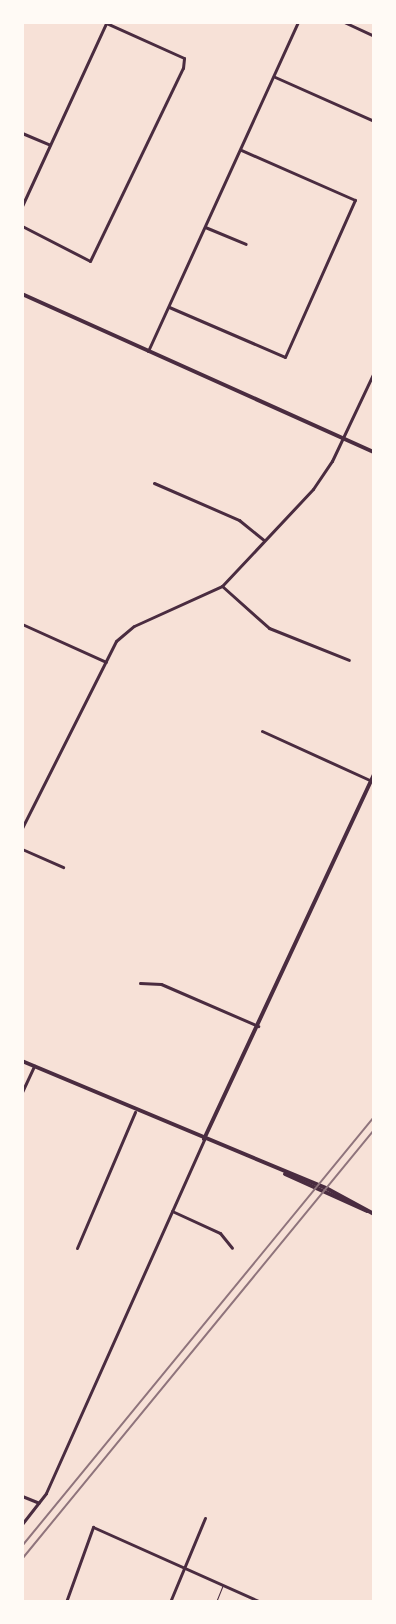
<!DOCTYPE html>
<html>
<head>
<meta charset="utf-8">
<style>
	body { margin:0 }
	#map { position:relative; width:396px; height:1624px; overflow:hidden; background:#f7e1d7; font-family:Commissioner,sans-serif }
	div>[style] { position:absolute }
	.service>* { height:1px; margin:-0.5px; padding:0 0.5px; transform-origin:0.5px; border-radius:0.5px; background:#4a2c40 }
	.minor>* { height:3px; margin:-1.5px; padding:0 1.5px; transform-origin:1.5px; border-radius:1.5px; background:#4a2c40 }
	.tertiary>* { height:4px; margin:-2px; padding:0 2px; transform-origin:2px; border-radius:2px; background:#4a2c40 }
	.rail>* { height:2px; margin:-1px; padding:0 1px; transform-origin:1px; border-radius:1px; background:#8f747c }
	span { translate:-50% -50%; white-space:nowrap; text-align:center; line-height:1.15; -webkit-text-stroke:4.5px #fffaf5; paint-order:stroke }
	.frame { position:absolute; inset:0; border:24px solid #fffaf5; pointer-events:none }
</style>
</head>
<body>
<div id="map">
	<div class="service">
		<i style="left:216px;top:1602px;width:18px;rotate:-68deg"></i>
	</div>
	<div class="minor">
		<i style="left:344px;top:22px;width:33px;rotate:25deg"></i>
		<i style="left:275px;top:77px;width:108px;rotate:24deg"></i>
		<i style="left:22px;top:133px;width:30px;rotate:23deg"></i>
		<i style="left:22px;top:206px;width:201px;rotate:-65.3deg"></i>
		<i style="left:22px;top:226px;width:76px;rotate:27.2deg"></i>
		<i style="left:90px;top:261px;width:214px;rotate:-64.3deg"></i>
		<i style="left:183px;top:68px;width:10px;rotate:-84deg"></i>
		<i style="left:184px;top:58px;width:85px;rotate:-155.8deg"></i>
		<i style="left:205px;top:227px;width:44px;rotate:22.5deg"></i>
		<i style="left:169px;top:307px;width:126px;rotate:23.3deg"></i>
		<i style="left:285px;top:357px;width:172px;rotate:-66deg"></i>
		<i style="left:355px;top:200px;width:124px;rotate:-156.3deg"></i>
		<i style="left:148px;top:351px;width:362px;rotate:-65.5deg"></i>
		<i style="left:154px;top:483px;width:93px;rotate:23.5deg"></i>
		<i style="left:239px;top:520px;width:32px;rotate:39deg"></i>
		<i style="left:222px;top:586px;width:63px;rotate:41.8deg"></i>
		<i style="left:269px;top:628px;width:86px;rotate:21.8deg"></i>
		<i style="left:22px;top:624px;width:92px;rotate:24.3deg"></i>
		<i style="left:262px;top:731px;width:123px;rotate:24.5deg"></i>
		<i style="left:22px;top:828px;width:209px;rotate:-63.3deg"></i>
		<i style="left:116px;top:641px;width:23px;rotate:-40deg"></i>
		<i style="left:134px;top:626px;width:97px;rotate:-24.4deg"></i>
		<i style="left:222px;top:586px;width:133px;rotate:-46.8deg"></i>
		<i style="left:313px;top:489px;width:34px;rotate:-56deg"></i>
		<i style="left:332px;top:461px;width:98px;rotate:-64.7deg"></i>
		<i style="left:22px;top:849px;width:45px;rotate:23.7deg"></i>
		<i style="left:140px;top:983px;width:21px;rotate:3deg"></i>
		<i style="left:161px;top:984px;width:106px;rotate:23.4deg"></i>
		<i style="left:22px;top:1092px;width:29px;rotate:-65deg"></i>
		<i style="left:172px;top:1211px;width:53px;rotate:24.6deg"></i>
		<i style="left:220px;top:1233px;width:19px;rotate:51deg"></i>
		<i style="left:77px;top:1248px;width:148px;rotate:-66.9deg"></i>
		<i style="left:22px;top:1496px;width:18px;rotate:22deg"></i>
		<i style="left:22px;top:1524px;width:39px;rotate:-52deg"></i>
		<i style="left:46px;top:1493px;width:388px;rotate:-65.9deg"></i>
		<i style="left:66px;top:1602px;width:80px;rotate:-70.2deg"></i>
		<i style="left:93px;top:1527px;width:184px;rotate:24.1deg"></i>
		<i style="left:170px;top:1602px;width:91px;rotate:-67.4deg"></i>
	</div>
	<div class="tertiary">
		<i style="left:22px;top:294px;width:386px;rotate:24.2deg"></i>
		<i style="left:22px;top:1061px;width:329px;rotate:22.7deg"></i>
		<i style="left:326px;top:1188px;width:55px;rotate:28.4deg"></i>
		<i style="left:204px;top:1139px;width:403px;rotate:-65deg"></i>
		<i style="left:285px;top:1174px;width:90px;rotate:24.3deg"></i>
	</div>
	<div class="rail">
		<i style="left:22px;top:1546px;width:555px;rotate:-50.63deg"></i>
		<i style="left:22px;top:1559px;width:555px;rotate:-50.63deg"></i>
	</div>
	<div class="frame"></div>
</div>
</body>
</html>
